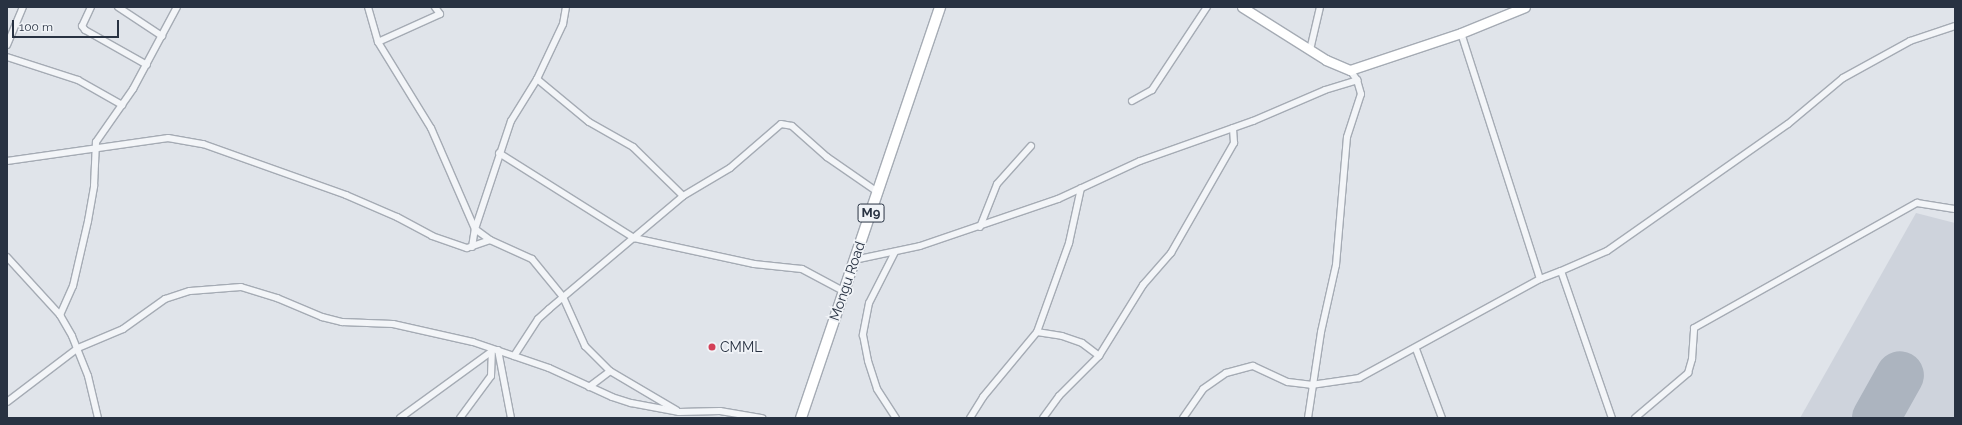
<!DOCTYPE html>
<html>
<head>
<meta charset="utf-8">
<style>
	body { margin:0 }
	#map { position:relative; width:1962px; height:425px; overflow:hidden; background:#e0e4ea; font-family:Raleway,sans-serif }
	div>[style] { position:absolute }
	.built>* { inset:0; background:#ced3dc }
	.runway>* { height:48px; margin:-24px; padding:0 24px; transform-origin:24px; border-radius:24px; background:#acb4bf }
	.roads { filter:drop-shadow(1px 0 #a5abb4) drop-shadow(-1px 0 #a5abb4) drop-shadow(0 1px #a5abb4) drop-shadow(0 -1px #a5abb4) }
	.street>* { height:6px; margin:-3px; padding:0 3px; transform-origin:3px; border-radius:3px; background:#f3f5f8 }
	.secondary>* { height:9px; margin:-4.5px; padding:0 4.5px; transform-origin:4.5px; border-radius:4.5px; background:#fff }
	.primary>* { height:10px; margin:-5px; padding:0 5px; transform-origin:5px; border-radius:5px; background:#fff }
	.dots>* { width:11px; height:11px; translate:-50% -50%; box-sizing:border-box; border:2px solid #f0f3f7; border-radius:50% }
	span { translate:-50% -50%; white-space:nowrap; text-align:center; line-height:1.15; -webkit-text-stroke:3.5px #f0f3f7; paint-order:stroke }
	.shield-label span { padding:1px 3px; background:#f0f3f7; border:1px solid; border-radius:3px; -webkit-text-stroke-width:0 }
	.shield-label { font-size:13px; color:#283242; font-weight:700 }
	.street-label { font-size:14px; color:#283242 }
	.poi-label { font-size:14px; color:#283242 }
	.left { translate:0 -50%; text-align:left }
	.frame { position:absolute; inset:0; border:8px solid #283242; pointer-events:none }
	.scale { position:absolute; left:12px; top:20px; width:107px; height:18px; box-sizing:border-box; border:2px solid #283242; border-top:0; padding-left:5px; font-size:12px; line-height:14px; white-space:nowrap; color:#283242; -webkit-text-stroke:3px #f0f3f7; paint-order:stroke }
</style>
</head>
<body>
<div id="map">
	<div class="built">
		<i style="clip-path:polygon(1916px 213px,1955px 223px,1955px 418px,1800px 418px)"></i>
	</div>
	<div class="runway">
		<i style="left:1876px;top:418px;width:49px;rotate:-60.8deg"></i>
	</div>
	<div class="roads">
		<div class="street">
			<i style="left:91px;top:7px;width:21px;rotate:115deg"></i>
			<i style="left:82px;top:26px;width:5px;rotate:53deg"></i>
			<i style="left:85px;top:30px;width:71px;rotate:29.4deg"></i>
			<i style="left:118px;top:7px;width:53px;rotate:33.4deg"></i>
			<i style="left:368px;top:7px;width:36px;rotate:74deg"></i>
			<i style="left:378px;top:42px;width:101px;rotate:58.4deg"></i>
			<i style="left:431px;top:128px;width:110px;rotate:66.5deg"></i>
			<i style="left:475px;top:229px;width:19px;rotate:36deg"></i>
			<i style="left:490px;top:240px;width:46px;rotate:24.3deg"></i>
			<i style="left:532px;top:259px;width:49px;rotate:50.8deg"></i>
			<i style="left:563px;top:297px;width:54px;rotate:65.8deg"></i>
			<i style="left:585px;top:346px;width:35px;rotate:45deg"></i>
			<i style="left:610px;top:371px;width:77px;rotate:30.6deg"></i>
			<i style="left:378px;top:42px;width:68px;rotate:-24.3deg"></i>
			<i style="left:440px;top:14px;width:9px;rotate:-126deg"></i>
			<i style="left:7px;top:45px;width:41px;rotate:-67.2deg"></i>
			<i style="left:1310px;top:50px;width:44px;rotate:-76.9deg"></i>
			<i style="left:7px;top:57px;width:75px;rotate:17.9deg"></i>
			<i style="left:78px;top:80px;width:51px;rotate:29.6deg"></i>
			<i style="left:537px;top:79px;width:67px;rotate:39.6deg"></i>
			<i style="left:589px;top:122px;width:51px;rotate:29.6deg"></i>
			<i style="left:633px;top:147px;width:70px;rotate:44.4deg"></i>
			<i style="left:1132px;top:101px;width:23px;rotate:-29deg"></i>
			<i style="left:1152px;top:90px;width:100px;rotate:-56.5deg"></i>
			<i style="left:499px;top:153px;width:160px;rotate:32.2deg"></i>
			<i style="left:634px;top:238px;width:123px;rotate:12.2deg"></i>
			<i style="left:754px;top:264px;width:48px;rotate:5.9deg"></i>
			<i style="left:802px;top:269px;width:47px;rotate:28.2deg"></i>
			<i style="left:7px;top:161px;width:163px;rotate:-8.1deg"></i>
			<i style="left:168px;top:138px;width:36px;rotate:10deg"></i>
			<i style="left:203px;top:144px;width:152px;rotate:19.6deg"></i>
			<i style="left:346px;top:195px;width:56px;rotate:23.3deg"></i>
			<i style="left:397px;top:217px;width:40px;rotate:28deg"></i>
			<i style="left:432px;top:236px;width:37px;rotate:19deg"></i>
			<i style="left:467px;top:248px;width:24px;rotate:-19deg"></i>
			<i style="left:980px;top:227px;width:46px;rotate:-68.4deg"></i>
			<i style="left:997px;top:184px;width:51px;rotate:-48.2deg"></i>
			<i style="left:472px;top:247px;width:18px;rotate:-81deg"></i>
			<i style="left:475px;top:229px;width:114px;rotate:-71.6deg"></i>
			<i style="left:511px;top:121px;width:49px;rotate:-58.2deg"></i>
			<i style="left:537px;top:79px;width:61px;rotate:-64.7deg"></i>
			<i style="left:563px;top:24px;width:17px;rotate:-80deg"></i>
			<i style="left:895px;top:252px;width:57px;rotate:117deg"></i>
			<i style="left:869px;top:303px;width:33px;rotate:101deg"></i>
			<i style="left:863px;top:335px;width:26px;rotate:79deg"></i>
			<i style="left:868px;top:361px;width:29px;rotate:72deg"></i>
			<i style="left:877px;top:389px;width:35px;rotate:57deg"></i>
			<i style="left:7px;top:257px;width:79px;rotate:47.6deg"></i>
			<i style="left:60px;top:315px;width:24px;rotate:60deg"></i>
			<i style="left:72px;top:336px;width:43px;rotate:68.2deg"></i>
			<i style="left:88px;top:376px;width:43px;rotate:76.6deg"></i>
			<i style="left:854px;top:260px;width:67px;rotate:-12deg"></i>
			<i style="left:920px;top:246px;width:146px;rotate:-18.8deg"></i>
			<i style="left:1058px;top:199px;width:90px;rotate:-24.9deg"></i>
			<i style="left:1140px;top:161px;width:120px;rotate:-19.5deg"></i>
			<i style="left:1253px;top:121px;width:78px;rotate:-23.3deg"></i>
			<i style="left:1325px;top:90px;width:34px;rotate:-17deg"></i>
			<i style="left:1561px;top:271px;width:50px;rotate:-23.5deg"></i>
			<i style="left:1607px;top:251px;width:221px;rotate:-35.1deg"></i>
			<i style="left:1788px;top:124px;width:72px;rotate:-39.9deg"></i>
			<i style="left:1843px;top:78px;width:77px;rotate:-28.9deg"></i>
			<i style="left:1910px;top:41px;width:47px;rotate:-18.4deg"></i>
			<i style="left:1540px;top:279px;width:22px;rotate:-21deg"></i>
			<i style="left:1561px;top:271px;width:156px;rotate:70.9deg"></i>
			<i style="left:60px;top:315px;width:32px;rotate:-66deg"></i>
			<i style="left:73px;top:286px;width:67px;rotate:-77deg"></i>
			<i style="left:88px;top:221px;width:36px;rotate:-80deg"></i>
			<i style="left:94px;top:186px;width:44px;rotate:-87.4deg"></i>
			<i style="left:96px;top:142px;width:65px;rotate:-55.1deg"></i>
			<i style="left:133px;top:89px;width:93px;rotate:-61.8deg"></i>
			<i style="left:1037px;top:332px;width:25px;rotate:9deg"></i>
			<i style="left:1062px;top:336px;width:21px;rotate:19deg"></i>
			<i style="left:1082px;top:343px;width:21px;rotate:37deg"></i>
			<i style="left:1416px;top:349px;width:74px;rotate:69.4deg"></i>
			<i style="left:498px;top:350px;width:69px;rotate:79.2deg"></i>
			<i style="left:514px;top:356px;width:44px;rotate:-57deg"></i>
			<i style="left:538px;top:319px;width:15px;rotate:-42deg"></i>
			<i style="left:549px;top:309px;width:175px;rotate:-40.1deg"></i>
			<i style="left:683px;top:196px;width:55px;rotate:-30.8deg"></i>
			<i style="left:730px;top:168px;width:67px;rotate:-40.8deg"></i>
			<i style="left:781px;top:124px;width:11px;rotate:10deg"></i>
			<i style="left:792px;top:126px;width:47px;rotate:41.5deg"></i>
			<i style="left:827px;top:157px;width:63px;rotate:34.7deg"></i>
			<i style="left:589px;top:387px;width:26px;rotate:-37deg"></i>
			<i style="left:7px;top:402px;width:89px;rotate:-37.3deg"></i>
			<i style="left:78px;top:348px;width:49px;rotate:-22.9deg"></i>
			<i style="left:123px;top:329px;width:52px;rotate:-35.5deg"></i>
			<i style="left:165px;top:299px;width:26px;rotate:-18deg"></i>
			<i style="left:190px;top:291px;width:51px;rotate:-4.5deg"></i>
			<i style="left:241px;top:287px;width:38px;rotate:17deg"></i>
			<i style="left:277px;top:298px;width:49px;rotate:22.9deg"></i>
			<i style="left:322px;top:317px;width:21px;rotate:14deg"></i>
			<i style="left:342px;top:322px;width:51px;rotate:2.2deg"></i>
			<i style="left:393px;top:324px;width:82px;rotate:12.7deg"></i>
			<i style="left:473px;top:342px;width:80px;rotate:18.9deg"></i>
			<i style="left:549px;top:368px;width:69px;rotate:24.7deg"></i>
			<i style="left:612px;top:397px;width:20px;rotate:18deg"></i>
			<i style="left:631px;top:403px;width:49px;rotate:10.6deg"></i>
			<i style="left:679px;top:412px;width:41px;rotate:-1.4deg"></i>
			<i style="left:720px;top:411px;width:43px;rotate:9.5deg"></i>
			<i style="left:400px;top:418px;width:112px;rotate:-36deg"></i>
			<i style="left:460px;top:418px;width:52px;rotate:-53.6deg"></i>
			<i style="left:491px;top:376px;width:26px;rotate:-88deg"></i>
			<i style="left:970px;top:418px;width:25px;rotate:-58deg"></i>
			<i style="left:983px;top:397px;width:85px;rotate:-50.3deg"></i>
			<i style="left:1037px;top:332px;width:95px;rotate:-70.2deg"></i>
			<i style="left:1069px;top:243px;width:56px;rotate:-77.7deg"></i>
			<i style="left:1043px;top:418px;width:27px;rotate:-54deg"></i>
			<i style="left:1059px;top:396px;width:57px;rotate:-45deg"></i>
			<i style="left:1099px;top:356px;width:84px;rotate:-58.2deg"></i>
			<i style="left:1143px;top:285px;width:43px;rotate:-48.8deg"></i>
			<i style="left:1171px;top:253px;width:127px;rotate:-60.2deg"></i>
			<i style="left:1234px;top:143px;width:15px;rotate:-94deg"></i>
			<i style="left:1183px;top:418px;width:35px;rotate:-55deg"></i>
			<i style="left:1203px;top:389px;width:28px;rotate:-35deg"></i>
			<i style="left:1226px;top:373px;width:28px;rotate:-15deg"></i>
			<i style="left:1253px;top:366px;width:38px;rotate:25deg"></i>
			<i style="left:1288px;top:382px;width:23px;rotate:7deg"></i>
			<i style="left:1311px;top:385px;width:49px;rotate:-8.3deg"></i>
			<i style="left:1359px;top:378px;width:206px;rotate:-28.7deg"></i>
			<i style="left:1540px;top:279px;width:258px;rotate:-107.8deg"></i>
			<i style="left:1308px;top:418px;width:87px;rotate:-81.4deg"></i>
			<i style="left:1321px;top:332px;width:69px;rotate:-77.4deg"></i>
			<i style="left:1336px;top:265px;width:128px;rotate:-85.1deg"></i>
			<i style="left:1347px;top:137px;width:45px;rotate:-72deg"></i>
			<i style="left:1361px;top:94px;width:15px;rotate:-106deg"></i>
			<i style="left:1357px;top:80px;width:12px;rotate:-125deg"></i>
			<i style="left:1635px;top:418px;width:70px;rotate:-40.3deg"></i>
			<i style="left:1688px;top:373px;width:15px;rotate:-74deg"></i>
			<i style="left:1692px;top:359px;width:31px;rotate:-86deg"></i>
			<i style="left:1694px;top:328px;width:256px;rotate:-29.3deg"></i>
			<i style="left:1917px;top:203px;width:38px;rotate:9deg"></i>
		</div>
		<div class="secondary">
			<i style="left:1242px;top:7px;width:99px;rotate:32.2deg"></i>
			<i style="left:1326px;top:60px;width:26px;rotate:23deg"></i>
			<i style="left:1350px;top:70px;width:117px;rotate:-18.4deg"></i>
			<i style="left:1461px;top:33px;width:69px;rotate:-22.1deg"></i>
		</div>
		<div class="primary">
			<i style="left:801px;top:418px;width:434px;rotate:-71.3deg"></i>
		</div>
	</div>
	<div class="dots">
		<i style="left:712px;top:347px;background:#d44058"></i>
	</div>
	<div class="shield-label">
		<span style="left:871px;top:213px">M9</span>
	</div>
	<div class="street-label">
		<span style="left:847px;top:281px;rotate:-71deg">Mongu Road</span>
	</div>
	<div class="poi-label">
		<span class="left" style="left:720px;top:347px">CMML</span>
	</div>
	<div class="frame"></div>
	<div class="scale">100 m</div>
</div>
</body>
</html>
